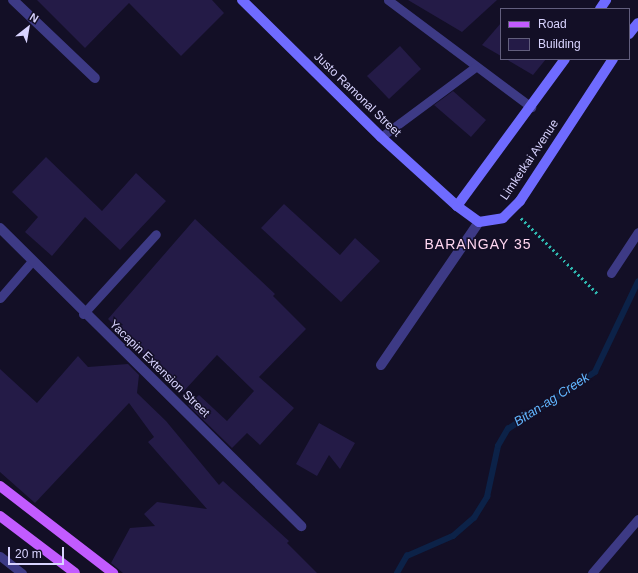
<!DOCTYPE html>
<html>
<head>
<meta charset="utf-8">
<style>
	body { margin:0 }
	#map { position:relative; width:638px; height:573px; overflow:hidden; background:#130f26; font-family:Arial,sans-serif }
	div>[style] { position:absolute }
	.stream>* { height:5.5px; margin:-2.75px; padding:0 2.75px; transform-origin:2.75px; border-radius:2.75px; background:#0c2248 }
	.building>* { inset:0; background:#241b47 }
	.path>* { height:2.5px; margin-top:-1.25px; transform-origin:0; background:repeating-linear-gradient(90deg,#2fb8b0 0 2px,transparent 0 5px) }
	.lane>* { height:9px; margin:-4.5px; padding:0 4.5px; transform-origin:4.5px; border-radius:4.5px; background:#3d3a85 }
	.street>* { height:10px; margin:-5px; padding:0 5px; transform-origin:5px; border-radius:5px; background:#3d3a85 }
	.secondary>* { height:10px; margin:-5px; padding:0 5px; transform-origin:5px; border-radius:5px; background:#6f6bff }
	.primary>* { height:10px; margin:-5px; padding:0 5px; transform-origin:5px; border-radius:5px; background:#c25bff }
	span { translate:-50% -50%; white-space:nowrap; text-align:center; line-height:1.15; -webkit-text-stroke:3px #130f26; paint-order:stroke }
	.street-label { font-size:12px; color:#d9d4ff }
	.water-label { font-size:13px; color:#62b6ff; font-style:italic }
	.quarter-label { font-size:14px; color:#ffd6f0; letter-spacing:1px }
	.legend { position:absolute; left:500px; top:8px; width:130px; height:52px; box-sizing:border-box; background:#130f26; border:1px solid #625e7d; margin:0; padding:5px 7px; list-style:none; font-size:12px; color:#d9d4ff }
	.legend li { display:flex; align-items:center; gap:8px; height:20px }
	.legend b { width:20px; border:1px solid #625e7d }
	.north { position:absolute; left:8px; top:8px; width:40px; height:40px; -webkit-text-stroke:3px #130f26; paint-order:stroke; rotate:31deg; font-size:11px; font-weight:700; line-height:16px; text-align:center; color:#d9d4ff }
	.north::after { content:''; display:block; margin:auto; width:14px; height:18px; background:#d9d4ff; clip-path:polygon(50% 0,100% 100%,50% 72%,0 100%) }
	.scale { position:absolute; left:8px; top:547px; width:56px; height:18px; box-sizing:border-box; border:2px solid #d9d4ff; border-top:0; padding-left:5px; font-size:12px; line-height:14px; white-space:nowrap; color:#d9d4ff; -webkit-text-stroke:3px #130f26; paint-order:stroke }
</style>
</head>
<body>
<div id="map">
	<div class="stream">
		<i style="left:397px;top:573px;width:20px;rotate:-60deg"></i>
		<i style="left:407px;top:556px;width:50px;rotate:-23.5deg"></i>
		<i style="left:453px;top:536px;width:28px;rotate:-41deg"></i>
		<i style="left:474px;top:518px;width:25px;rotate:-58deg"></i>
		<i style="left:487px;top:497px;width:52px;rotate:-77.8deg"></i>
		<i style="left:498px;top:446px;width:20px;rotate:-60deg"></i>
		<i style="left:508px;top:429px;width:104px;rotate:-33.2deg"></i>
		<i style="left:595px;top:372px;width:100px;rotate:-64.5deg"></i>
	</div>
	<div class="building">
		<i style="clip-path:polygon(37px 0,212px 0,224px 13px,181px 56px,129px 3px,85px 48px)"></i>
		<i style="clip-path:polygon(408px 0,497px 0,462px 32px)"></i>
		<i style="clip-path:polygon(501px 23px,501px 56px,482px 45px)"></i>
		<i style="clip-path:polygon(400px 46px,421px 69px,389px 99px,367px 76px)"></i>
		<i style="clip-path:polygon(506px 59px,546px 59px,533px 75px)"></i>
		<i style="clip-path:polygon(453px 91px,486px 120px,471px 137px,434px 105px)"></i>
		<i style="clip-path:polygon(46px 157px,102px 211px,136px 173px,166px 201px,120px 250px,85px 217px,52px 256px,25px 232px,38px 217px,12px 192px)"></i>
		<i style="clip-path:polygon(284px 204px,340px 255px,355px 238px,380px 261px,341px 302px,261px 228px)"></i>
		<i style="clip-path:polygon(195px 219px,275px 294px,273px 296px,306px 329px,259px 377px,294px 408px,260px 445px,247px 433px,232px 448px,188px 405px,199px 395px,227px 421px,254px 391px,217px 355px,183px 392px,108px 319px)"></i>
		<i style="clip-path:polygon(78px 356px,88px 367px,128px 364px,139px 375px,137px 393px,166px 421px,219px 485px,223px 481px,289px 541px,287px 543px,317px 573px,123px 573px,111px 563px,130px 528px,155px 526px,144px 514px,157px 502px,207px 509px,148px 442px,154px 437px,129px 403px,35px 503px,0 472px,0 369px,37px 403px)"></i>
		<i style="clip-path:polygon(319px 423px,355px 443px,340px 469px,329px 455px,317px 476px,296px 464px)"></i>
	</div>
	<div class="path">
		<i style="left:521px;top:218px;width:107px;rotate:44.6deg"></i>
	</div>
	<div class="lane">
		<i style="left:388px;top:0;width:179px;rotate:36.8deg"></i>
		<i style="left:381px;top:137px;width:116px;rotate:-36.6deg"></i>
		<i style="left:611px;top:273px;width:49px;rotate:-56.6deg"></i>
		<i style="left:0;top:298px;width:49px;rotate:-49.1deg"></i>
		<i style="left:83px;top:314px;width:108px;rotate:-47.6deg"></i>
		<i style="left:0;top:556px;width:28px;rotate:38deg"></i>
		<i style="left:592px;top:573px;width:71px;rotate:-49.6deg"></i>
	</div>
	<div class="street">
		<i style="left:13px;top:0;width:113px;rotate:43.6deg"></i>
		<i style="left:0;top:228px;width:424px;rotate:44.7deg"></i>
		<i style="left:381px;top:365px;width:173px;rotate:-55.6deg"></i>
	</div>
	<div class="secondary">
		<i style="left:242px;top:0;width:195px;rotate:44.6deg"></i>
		<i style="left:381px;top:137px;width:103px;rotate:42.2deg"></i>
		<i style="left:457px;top:206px;width:27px;rotate:36deg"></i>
		<i style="left:479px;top:222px;width:24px;rotate:-9deg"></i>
		<i style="left:503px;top:218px;width:24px;rotate:-45deg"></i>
		<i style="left:520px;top:201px;width:170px;rotate:-56.8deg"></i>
		<i style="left:600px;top:9px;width:11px;rotate:-56deg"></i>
		<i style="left:629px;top:34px;width:14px;rotate:-51deg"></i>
		<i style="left:457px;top:206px;width:182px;rotate:-53.7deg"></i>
	</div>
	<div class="primary">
		<i style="left:0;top:486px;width:143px;rotate:37.6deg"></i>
		<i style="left:0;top:516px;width:94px;rotate:37.2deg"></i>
	</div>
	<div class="street-label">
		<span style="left:357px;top:95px;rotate:44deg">Justo Ramonal Street</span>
		<span style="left:530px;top:160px;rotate:-56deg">Limketkai Avenue</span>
		<span style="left:159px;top:369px;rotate:44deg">Yacapin Extension Street</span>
	</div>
	<div class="water-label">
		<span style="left:552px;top:400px;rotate:-33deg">Bitan-ag Creek</span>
	</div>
	<div class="quarter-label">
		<span style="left:478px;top:244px">BARANGAY 35</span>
	</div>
	<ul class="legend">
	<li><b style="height:5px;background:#c25bff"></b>Road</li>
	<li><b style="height:11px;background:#241b47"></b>Building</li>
	</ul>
	<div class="north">N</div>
	<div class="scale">20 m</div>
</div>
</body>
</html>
